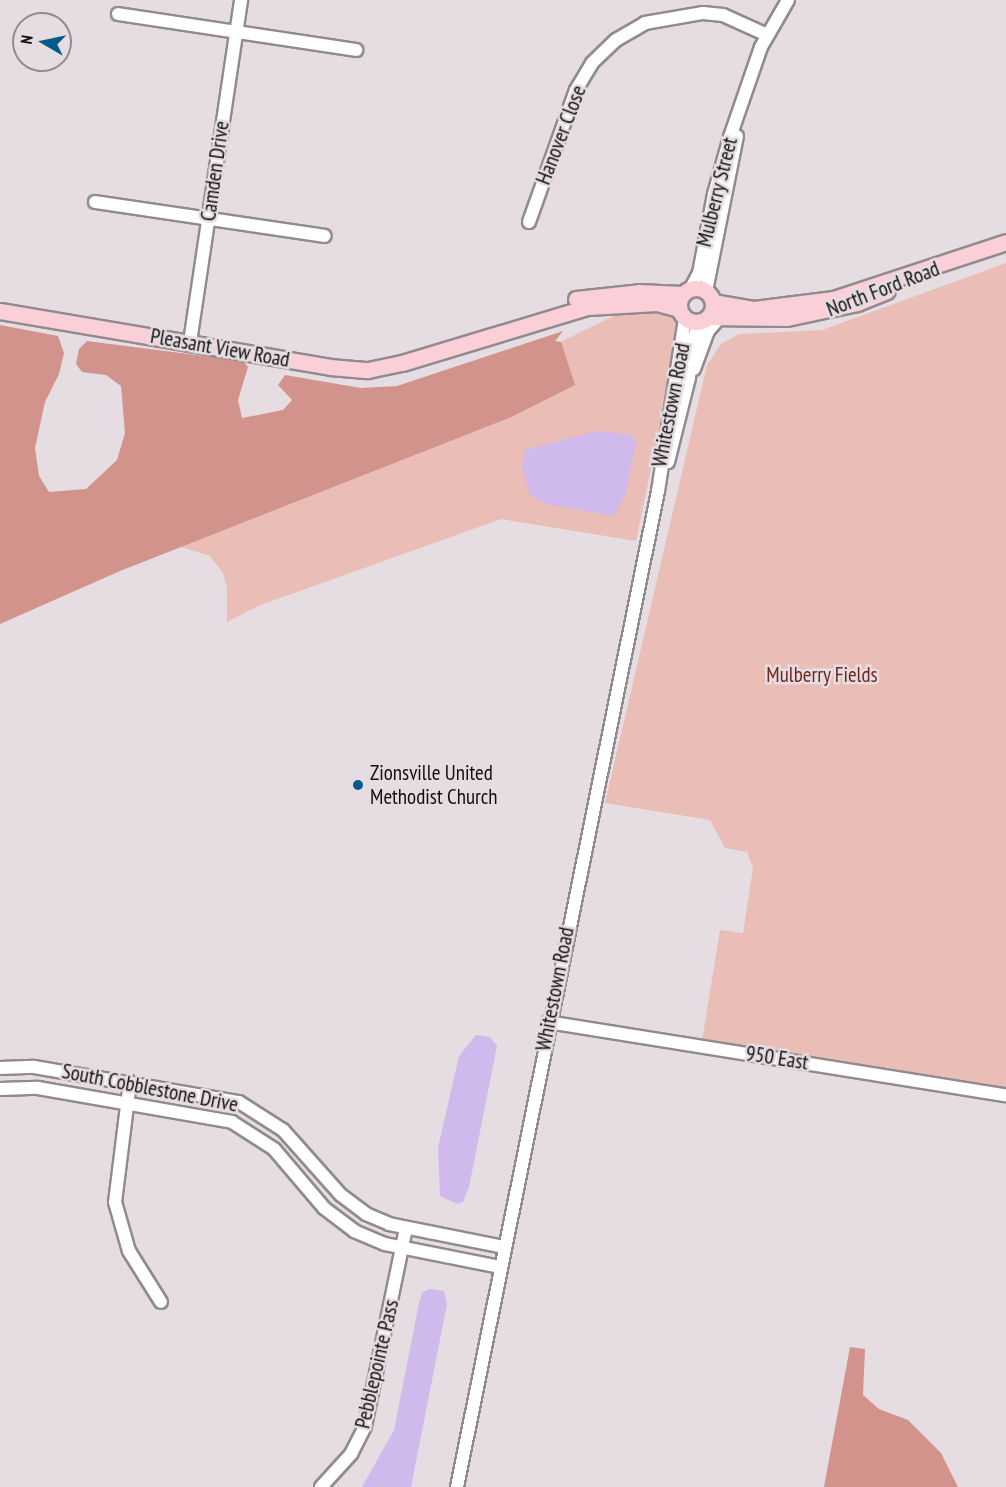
<!DOCTYPE html>
<html>
<head>
<meta charset="utf-8">
<style>
	body { margin:0 }
	#map { position:relative; width:1006px; height:1487px; overflow:hidden; background:#e5dde1; font-family:"PT Sans Narrow",sans-serif }
	div>[style] { position:absolute }
	.green>* { inset:0; background:#eabdb7 }
	.forest>* { inset:0; background:#d1938b }
	.water>* { inset:0; background:#d0b9ed }
	.roads { filter:drop-shadow(2px 0 #918a8e) drop-shadow(-2px 0 #918a8e) drop-shadow(0 2px #918a8e) drop-shadow(0 -2px #918a8e) }
	.minor>* { height:12px; margin:-6px; padding:0 6px; transform-origin:6px; border-radius:6px; background:#fff }
	.major>* { height:15px; margin:-7.5px; padding:0 7.5px; transform-origin:7.5px; border-radius:7.5px; background:#facfd7 }
	.major>.ring { margin:-7.5px; padding:0; box-sizing:content-box; background:none; border:15px solid #facfd7; border-radius:50% }
	.dots>* { width:16px; height:16px; translate:-50% -50%; box-sizing:border-box; border:3px solid #e5dde1; border-radius:50% }
	span { translate:-50% -50%; white-space:nowrap; text-align:center; line-height:1.15; -webkit-text-stroke:5px #e5dde1; paint-order:stroke }
	.street-label { font-size:21px; color:#120f10 }
	.park-label { font-size:21px; color:#702621 }
	.poi-label { font-size:21px; color:#120f10 }
	.left { translate:0 -50%; text-align:left }
	.north { position:absolute; left:12px; top:12px; width:60px; height:60px; box-sizing:border-box; background:#e5dde1; border:2px solid #918b8d; border-radius:50%; rotate:279deg; font-size:16px; font-weight:700; line-height:24px; text-align:center; color:#120f10 }
	.north::after { content:''; display:block; margin:auto; width:21px; height:27px; background:#045a8c; clip-path:polygon(50% 0,100% 100%,50% 72%,0 100%) }
</style>
</head>
<body>
<div id="map">
	<div class="green">
		<i style="clip-path:polygon(1006px 263px,1006px 1088px,702px 1041px,720px 930px,743px 933px,753px 868px,747px 852px,725px 848px,710px 820px,605px 803px,707px 365px,721px 344px,739px 334px,822px 330px)"></i>
		<i style="clip-path:polygon(632px 307px,673px 312px,680px 329px,636px 541px,501px 519px,258px 606px,227px 622px,227px 588px,223px 573px,210px 556px,181px 547px,509px 418px,534px 355px)"></i>
	</div>
	<div class="forest">
		<i style="clip-path:polygon(0 325px,58px 336px,64px 353px,59px 374px,45px 402px,35px 448px,39px 476px,49px 492px,86px 489px,117px 460px,125px 433px,121px 386px,106px 375px,82px 372px,76px 364px,79px 349px,87px 341px,243px 361px,248px 367px,238px 400px,242px 418px,283px 410px,292px 400px,278px 385px,285px 375px,361px 388px,397px 386px,563px 331px,555px 341px,561px 342px,575px 385px,509px 418px,120px 571px,0 624px)"></i>
		<i style="clip-path:polygon(850px 1347px,865px 1349px,863px 1395px,879px 1409px,908px 1420px,941px 1453px,958px 1487px,824px 1487px)"></i>
	</div>
	<div class="water">
		<i style="clip-path:polygon(597px 431px,631px 435px,636px 442px,625px 495px,614px 516px,545px 504px,530px 495px,522px 467px,525px 450px)"></i>
		<i style="clip-path:polygon(476px 1035px,490px 1037px,497px 1046px,469px 1187px,463px 1202px,457px 1204px,440px 1196px,438px 1148px,459px 1056px)"></i>
		<i style="clip-path:polygon(429px 1289px,444px 1291px,447px 1304px,411px 1487px,362px 1487px,394px 1430px,419px 1303px,422px 1293px)"></i>
	</div>
	<div class="roads">
		<div class="minor">
			<i style="left:118px;top:14px;width:241px;rotate:8.6deg"></i>
			<i style="left:95px;top:202px;width:232px;rotate:8.4deg"></i>
			<i style="left:529px;top:222px;width:140px;rotate:-70.4deg"></i>
			<i style="left:576px;top:90px;width:31px;rotate:-59deg"></i>
			<i style="left:592px;top:63px;width:33px;rotate:-44deg"></i>
			<i style="left:616px;top:40px;width:34px;rotate:-30deg"></i>
			<i style="left:645px;top:23px;width:59px;rotate:-9.8deg"></i>
			<i style="left:703px;top:13px;width:20px;rotate:6deg"></i>
			<i style="left:723px;top:15px;width:48px;rotate:24.4deg"></i>
			<i style="left:691px;top:288px;width:17px;rotate:-62deg"></i>
			<i style="left:699px;top:273px;width:80px;rotate:-79.2deg"></i>
			<i style="left:714px;top:194px;width:59px;rotate:-74.3deg"></i>
			<i style="left:730px;top:137px;width:95px;rotate:-71deg"></i>
			<i style="left:761px;top:47px;width:54px;rotate:-60.1deg"></i>
			<i style="left:706px;top:291px;width:158px;rotate:-78.7deg"></i>
			<i style="left:190px;top:342px;width:346px;rotate:-81.5deg"></i>
			<i style="left:694px;top:369px;width:40px;rotate:-69.8deg"></i>
			<i style="left:708px;top:331px;width:18px;rotate:-49deg"></i>
			<i style="left:668px;top:462px;width:87px;rotate:-76deg"></i>
			<i style="left:689px;top:378px;width:37px;rotate:-85deg"></i>
			<i style="left:692px;top:341px;width:21px;rotate:-67deg"></i>
			<i style="left:548px;top:1022px;width:464px;rotate:9.1deg"></i>
			<i style="left:0;top:1068px;width:34px;rotate:-2deg"></i>
			<i style="left:34px;top:1067px;width:208px;rotate:9.7deg"></i>
			<i style="left:239px;top:1102px;width:52px;rotate:32.5deg"></i>
			<i style="left:283px;top:1130px;width:87px;rotate:48.3deg"></i>
			<i style="left:341px;top:1195px;width:31px;rotate:37deg"></i>
			<i style="left:366px;top:1214px;width:25px;rotate:23deg"></i>
			<i style="left:389px;top:1224px;width:117px;rotate:11.3deg"></i>
			<i style="left:130px;top:1082px;width:121px;rotate:97.1deg"></i>
			<i style="left:115px;top:1202px;width:51px;rotate:74.1deg"></i>
			<i style="left:129px;top:1251px;width:60px;rotate:57.9deg"></i>
			<i style="left:0;top:1089px;width:38px;rotate:-2deg"></i>
			<i style="left:38px;top:1088px;width:197px;rotate:9.9deg"></i>
			<i style="left:232px;top:1122px;width:50px;rotate:32.7deg"></i>
			<i style="left:274px;top:1149px;width:77px;rotate:49.7deg"></i>
			<i style="left:324px;top:1208px;width:38px;rotate:37deg"></i>
			<i style="left:354px;top:1231px;width:34px;rotate:23deg"></i>
			<i style="left:385px;top:1244px;width:117px;rotate:11.3deg"></i>
			<i style="left:321px;top:1487px;width:45px;rotate:-47.7deg"></i>
			<i style="left:351px;top:1454px;width:31px;rotate:-63deg"></i>
			<i style="left:365px;top:1426px;width:202px;rotate:-78.3deg"></i>
			<i style="left:457px;top:1487px;width:1016px;rotate:-78.59deg"></i>
			<i style="left:658px;top:491px;width:174px;rotate:-81.1deg"></i>
		</div>
		<div class="major">
			<i class="ring" style="left:679px;top:288px;width:19px;height:19px"></i>
			<i style="left:576px;top:299px;width:63px;rotate:-6.3deg"></i>
			<i style="left:639px;top:292px;width:43px;rotate:2.7deg"></i>
			<i style="left:713px;top:302px;width:42px;rotate:9.7deg"></i>
			<i style="left:754px;top:309px;width:80px;rotate:-7.2deg"></i>
			<i style="left:833px;top:299px;width:182px;rotate:-18.2deg"></i>
			<i style="left:0;top:311px;width:335px;rotate:9.6deg"></i>
			<i style="left:330px;top:367px;width:38px;rotate:5deg"></i>
			<i style="left:368px;top:370px;width:35px;rotate:-12deg"></i>
			<i style="left:402px;top:363px;width:194px;rotate:-16.8deg"></i>
			<i style="left:588px;top:307px;width:69px;rotate:-3.3deg"></i>
			<i style="left:657px;top:303px;width:23px;rotate:15deg"></i>
			<i style="left:708px;top:317px;width:79px;rotate:0.7deg"></i>
			<i style="left:787px;top:318px;width:72px;rotate:-12.1deg"></i>
			<i style="left:857px;top:303px;width:32px;rotate:-22deg"></i>
		</div>
	</div>
	<div class="dots">
		<i style="left:358px;top:785px;background:#045a8c"></i>
	</div>
	<div class="street-label">
		<span style="left:561px;top:135px;rotate:-69deg">Hanover Close</span>
		<span style="left:215px;top:171px;rotate:-82deg">Camden Drive</span>
		<span style="left:717px;top:192px;rotate:-76deg">Mulberry Street</span>
		<span style="left:883px;top:289px;rotate:-21deg">North Ford Road</span>
		<span style="left:220px;top:348px;rotate:10deg">Pleasant View Road</span>
		<span style="left:671px;top:405px;rotate:-79deg">Whitestown Road</span>
		<span style="left:555px;top:989px;rotate:-79deg">Whitestown Road</span>
		<span style="left:777px;top:1058px;rotate:9deg">950 East</span>
		<span style="left:150px;top:1088px;rotate:11deg">South Cobblestone Drive</span>
		<span style="left:377px;top:1364px;rotate:-77deg">Pebblepointe Pass</span>
	</div>
	<div class="park-label">
		<span style="left:822px;top:675px">Mulberry Fields</span>
	</div>
	<div class="poi-label">
		<span class="left" style="left:370px;top:785px">Zionsville United<br>Methodist Church</span>
	</div>
	<div class="north">N</div>
</div>
</body>
</html>
